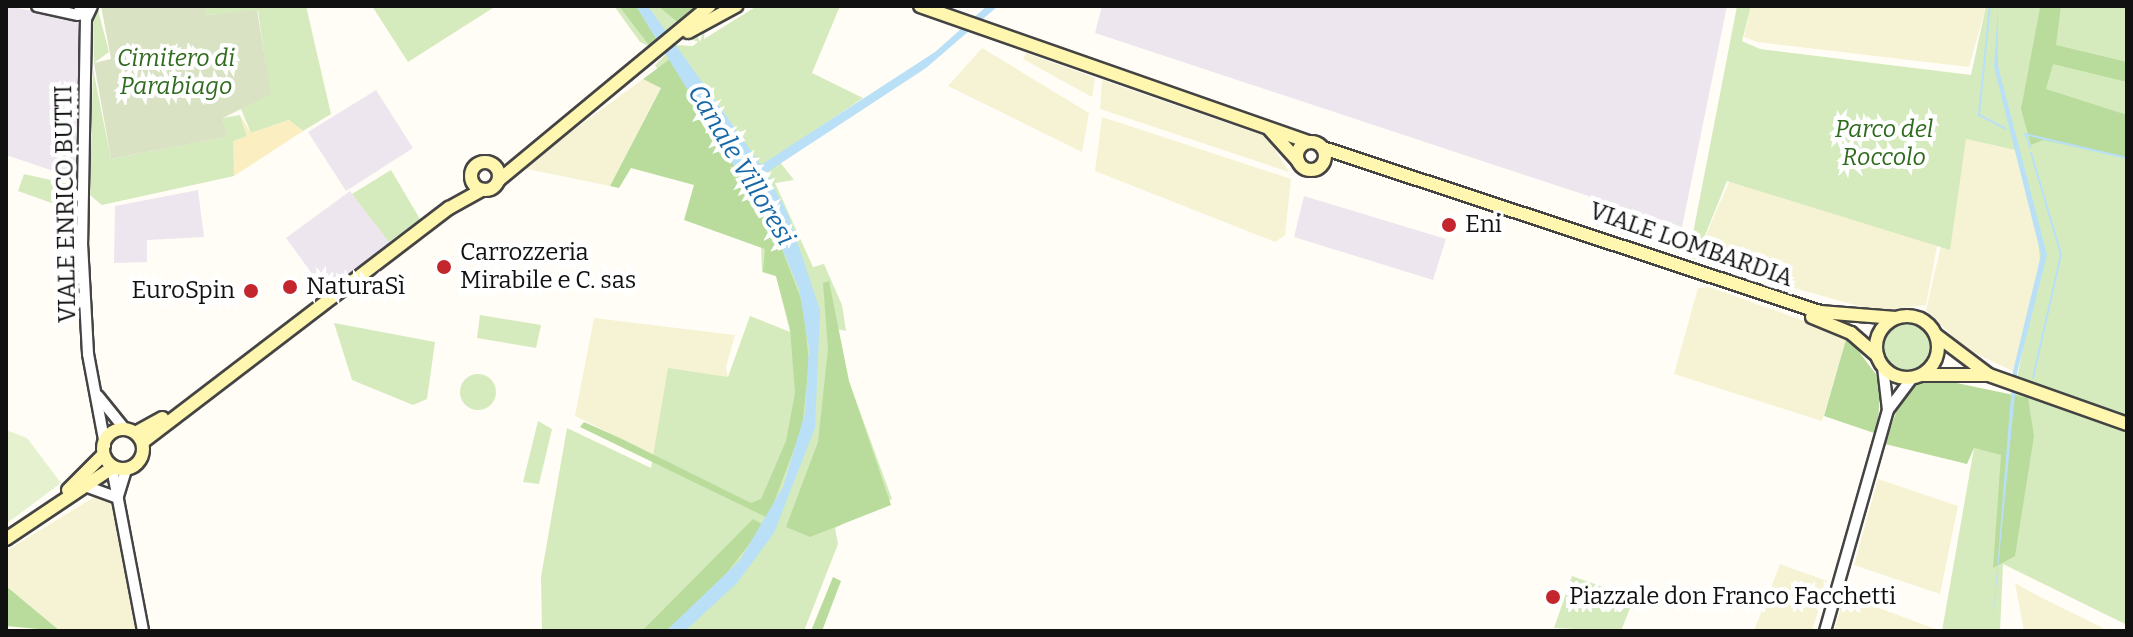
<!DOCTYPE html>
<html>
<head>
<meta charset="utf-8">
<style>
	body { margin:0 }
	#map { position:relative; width:2133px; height:637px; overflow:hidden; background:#fffdf5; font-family:Bitter,serif }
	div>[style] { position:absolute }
	.industrial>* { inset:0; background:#eee6ef }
	.farmland>* { inset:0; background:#f6f3d4 }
	.green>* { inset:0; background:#d5ebbd }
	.round { border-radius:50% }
	.forest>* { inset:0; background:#b9dc9c }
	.sand>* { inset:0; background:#fbeec1 }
	.cemetery>* { inset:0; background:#d9e3c4 }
	.pitch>* { inset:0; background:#e6f2cf }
	.water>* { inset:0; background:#b9e0f7 }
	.stream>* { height:2px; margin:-1px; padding:0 1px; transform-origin:1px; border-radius:1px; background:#b9e0f7 }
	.roads { filter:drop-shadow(2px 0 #444) drop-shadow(-2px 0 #444) drop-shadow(0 2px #444) drop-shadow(0 -2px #444) }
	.tertiary>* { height:10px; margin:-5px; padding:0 5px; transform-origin:5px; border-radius:5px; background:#fff }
	.secondary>* { height:12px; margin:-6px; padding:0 6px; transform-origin:6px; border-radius:6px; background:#fff6b0 }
	.secondary>.ring { margin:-6px; padding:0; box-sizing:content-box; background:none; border:12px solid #fff6b0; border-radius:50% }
	.dots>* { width:22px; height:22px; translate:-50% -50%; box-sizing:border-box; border:4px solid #fff; border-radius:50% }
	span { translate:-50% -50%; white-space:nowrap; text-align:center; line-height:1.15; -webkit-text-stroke:8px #fff; paint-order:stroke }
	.park-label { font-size:24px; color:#2f6b1f; font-style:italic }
	.street-label { font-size:24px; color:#111 }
	.poi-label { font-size:24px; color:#111 }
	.left { translate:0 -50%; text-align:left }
	.right { translate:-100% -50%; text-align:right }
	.water-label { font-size:26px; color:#1768a6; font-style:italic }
	.frame { position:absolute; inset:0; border:8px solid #111; pointer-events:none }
</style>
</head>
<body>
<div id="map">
	<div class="industrial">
		<i style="clip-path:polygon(6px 6px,83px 20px,80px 180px,6px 155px)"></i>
		<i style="clip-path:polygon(1102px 6px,1727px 6px,1682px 227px,1095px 33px)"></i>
		<i style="clip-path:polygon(376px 90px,413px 148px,346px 191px,308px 132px)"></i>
		<i style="clip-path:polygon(198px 190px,204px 237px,147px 240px,147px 262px,114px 263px,115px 206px)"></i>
		<i style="clip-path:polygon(350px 191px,394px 248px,329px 297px,286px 238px)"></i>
		<i style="clip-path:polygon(1304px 196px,1446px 239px,1433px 280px,1294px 237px)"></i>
	</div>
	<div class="farmland">
		<i style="clip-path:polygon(1751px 6px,1986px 6px,1969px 67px,1757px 42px,1744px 37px)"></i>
		<i style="clip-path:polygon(982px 48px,1089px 113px,1082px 152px,948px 86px)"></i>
		<i style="clip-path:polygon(1026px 53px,1095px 78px,1092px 97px,1023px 59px)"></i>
		<i style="clip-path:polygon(643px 79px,661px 87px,610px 186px,522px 168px)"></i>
		<i style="clip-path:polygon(1102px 80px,1267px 137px,1289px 172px,1100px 109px)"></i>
		<i style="clip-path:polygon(1102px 117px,1291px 179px,1285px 235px,1275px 242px,1095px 171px)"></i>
		<i style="clip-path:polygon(1966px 139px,2015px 150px,2038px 230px,2040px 267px,2013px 371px,1964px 348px,1926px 310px)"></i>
		<i style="clip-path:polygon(1733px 173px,1948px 188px,1926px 305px,1876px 311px,1695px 260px)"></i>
		<i style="clip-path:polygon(1709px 287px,1847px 336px,1822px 421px,1674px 374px,1698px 288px)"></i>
		<i style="clip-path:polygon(594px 318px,735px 335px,726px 367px,751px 503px,575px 416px)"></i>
		<i style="clip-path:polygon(1878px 479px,1958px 506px,1940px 594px,1854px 565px)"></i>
		<i style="clip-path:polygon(101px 493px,113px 500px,138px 631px,60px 631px,6px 586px,6px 551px)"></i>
		<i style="clip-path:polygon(1780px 564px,1827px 581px,1812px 631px,1754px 631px)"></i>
		<i style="clip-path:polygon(2015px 583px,2040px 597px,2109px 631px,2024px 631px)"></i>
		<i style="clip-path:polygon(1844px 595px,1941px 631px,1834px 631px)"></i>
	</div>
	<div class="green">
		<i style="clip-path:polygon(97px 6px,109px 52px,94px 63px,93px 19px)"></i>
		<i style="clip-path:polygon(204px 6px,306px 6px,331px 114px,303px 131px,289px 120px,251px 133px,240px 107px,270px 94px,258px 11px,206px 15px)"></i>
		<i style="clip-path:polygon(372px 6px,496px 6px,408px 62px)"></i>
		<i style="clip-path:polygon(614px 6px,705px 6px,669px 36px,675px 45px,693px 46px,698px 42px,686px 37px,695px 31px,700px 42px,705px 26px,704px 39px,757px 6px,840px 6px,812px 73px,863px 98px,776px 157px,794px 180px,775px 183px,813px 267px,824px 264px,842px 305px,846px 331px,829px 327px,892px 499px,835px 528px,838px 544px,804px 631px,542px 631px,541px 577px,567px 428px,651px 468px,668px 368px,728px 377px,750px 316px,790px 332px,776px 276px,762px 272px,761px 243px,655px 65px,666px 54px,640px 42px)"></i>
		<i style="clip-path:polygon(1737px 6px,1751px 6px,1742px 41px,1760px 49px,1971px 75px,1986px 6px,2127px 6px,2127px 625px,2003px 564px,2000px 631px,1942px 631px,1974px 448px,2001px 454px,2040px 267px,2038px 231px,2015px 150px,1966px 139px,1950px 250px,1727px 181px,1695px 260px,1689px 254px)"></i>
		<i style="clip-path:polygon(93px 69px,111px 159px,225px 137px,223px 118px,240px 115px,247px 136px,234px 176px,102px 205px,90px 195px)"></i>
		<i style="clip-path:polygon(391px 170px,420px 219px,389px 242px,352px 194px)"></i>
		<i style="clip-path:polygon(24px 174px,73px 185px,74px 211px,18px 191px)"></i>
		<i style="clip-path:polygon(480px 315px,541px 325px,536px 348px,477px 338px)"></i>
		<i style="clip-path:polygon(334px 323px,435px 342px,427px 399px,413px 405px,352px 380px)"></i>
		<i class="round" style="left:1883px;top:324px;width:48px;height:48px"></i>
		<i class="round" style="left:460px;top:374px;width:36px;height:36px"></i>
		<i style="clip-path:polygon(538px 421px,552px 429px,539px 484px,523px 482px)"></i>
		<i style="clip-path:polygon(1572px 576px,1634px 598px,1621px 631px,1554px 628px)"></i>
	</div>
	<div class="forest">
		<i style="clip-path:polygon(619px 6px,636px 6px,659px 43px,652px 49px)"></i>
		<i style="clip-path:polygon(658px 6px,698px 6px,680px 24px)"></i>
		<i style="clip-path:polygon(2020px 6px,2061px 6px,2056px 45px,2127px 62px,2127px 82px,2053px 64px,2046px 89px,2127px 115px,2127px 158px,2043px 140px,2031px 145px,2021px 109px,2040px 8px)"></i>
		<i style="clip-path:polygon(670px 59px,776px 234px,803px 304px,809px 363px,802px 428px,768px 518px,580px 427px,584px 422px,620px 438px,751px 503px,761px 499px,786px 441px,795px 393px,790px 328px,776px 276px,763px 272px,765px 249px,684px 220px,694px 185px,631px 168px,619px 188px,610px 186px,661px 88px,643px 79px)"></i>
		<i style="clip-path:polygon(829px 281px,849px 381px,891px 505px,810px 537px,786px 527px,818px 442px,828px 349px,823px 283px)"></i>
		<i style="clip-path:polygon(1847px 336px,1881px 381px,1877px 434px,1824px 416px)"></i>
		<i style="clip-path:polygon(1928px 377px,2028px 398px,2034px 436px,2015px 556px,1993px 568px,2001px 455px,1974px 448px,1967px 464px,1885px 444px,1902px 395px)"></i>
		<i style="clip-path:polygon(753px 519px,764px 525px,719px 583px,666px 631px,642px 631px)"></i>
		<i style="clip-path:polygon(833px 577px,841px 581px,822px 631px,811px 631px)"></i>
		<i style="clip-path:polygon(6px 586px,60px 631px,6px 626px)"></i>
	</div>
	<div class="sand">
		<i style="clip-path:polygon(240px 115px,251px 133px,289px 120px,303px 131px,234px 176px,233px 141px,247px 136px)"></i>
	</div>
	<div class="cemetery">
		<i style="clip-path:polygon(101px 6px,204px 6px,207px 15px,257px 10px,271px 94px,223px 118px,226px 137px,111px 159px,94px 63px,111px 59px)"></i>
	</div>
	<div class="pitch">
		<i style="clip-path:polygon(6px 430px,27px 438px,61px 483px,6px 524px)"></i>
	</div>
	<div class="water">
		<i style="clip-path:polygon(636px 6px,648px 6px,761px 165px,935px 52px,987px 6px,998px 6px,926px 68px,766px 173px,788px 214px,820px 310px,815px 428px,774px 533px,737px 583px,685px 631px,666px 631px,740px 560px,783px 487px,805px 413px,809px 349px,799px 289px,776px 234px)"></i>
		<i style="clip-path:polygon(1998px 6px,1998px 66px,2047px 255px,2017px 373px,1992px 631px,2013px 371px,2041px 255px,1994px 67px)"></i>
	</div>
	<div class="stream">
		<i style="left:1990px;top:6px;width:110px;rotate:95.8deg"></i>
		<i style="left:1979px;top:115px;width:30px;rotate:27deg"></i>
		<i style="left:2024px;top:134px;width:106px;rotate:13.1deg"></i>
		<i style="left:2026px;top:135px;width:13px;rotate:72deg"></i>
		<i style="left:2031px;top:153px;width:105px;rotate:73.5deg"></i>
		<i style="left:2061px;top:254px;width:127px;rotate:102.7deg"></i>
	</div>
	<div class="roads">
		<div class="tertiary">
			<i style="left:37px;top:6px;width:42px;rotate:12.4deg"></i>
			<i style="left:79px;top:6px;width:15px;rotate:62deg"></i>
			<i style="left:86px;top:19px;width:14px;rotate:-65deg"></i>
			<i style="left:86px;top:19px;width:224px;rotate:91deg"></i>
			<i style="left:82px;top:243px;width:111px;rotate:86.9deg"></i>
			<i style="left:88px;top:354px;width:93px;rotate:79.4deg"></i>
			<i style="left:1883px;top:367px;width:43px;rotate:83.4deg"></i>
			<i style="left:98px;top:396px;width:41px;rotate:50.9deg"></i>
			<i style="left:112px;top:468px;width:166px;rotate:79.2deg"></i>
			<i style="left:85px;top:486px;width:33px;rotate:20deg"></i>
			<i style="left:118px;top:496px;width:27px;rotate:-73deg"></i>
			<i style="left:1825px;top:631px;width:230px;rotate:-74.1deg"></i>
			<i style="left:1888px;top:410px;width:40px;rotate:-53deg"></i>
		</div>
		<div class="secondary">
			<i style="left:920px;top:6px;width:412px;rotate:19.3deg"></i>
			<i style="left:688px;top:32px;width:55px;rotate:-28.4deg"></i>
			<i style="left:1270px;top:130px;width:42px;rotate:47.9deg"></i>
			<i class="ring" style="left:1297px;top:142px;width:16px;height:16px"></i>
			<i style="left:1323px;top:148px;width:523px;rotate:18.26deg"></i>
			<i style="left:1820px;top:312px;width:76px;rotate:4.5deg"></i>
			<i class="ring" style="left:471px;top:162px;width:16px;height:16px"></i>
			<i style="left:499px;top:180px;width:273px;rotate:-39.6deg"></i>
			<i class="ring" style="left:1876px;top:316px;width:50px;height:50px"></i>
			<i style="left:1812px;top:317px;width:42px;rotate:22.3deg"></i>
			<i style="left:1851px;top:333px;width:35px;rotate:41deg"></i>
			<i style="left:1936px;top:335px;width:66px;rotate:37deg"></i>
			<i style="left:1989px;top:375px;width:146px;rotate:19.5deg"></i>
			<i style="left:1922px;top:375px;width:64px"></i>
			<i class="ring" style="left:103px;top:429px;width:28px;height:28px"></i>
			<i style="left:137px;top:432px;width:29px;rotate:-29deg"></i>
			<i style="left:144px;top:441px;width:384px;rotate:-37.4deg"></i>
			<i style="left:449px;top:208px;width:38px;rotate:-29deg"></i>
			<i style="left:68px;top:490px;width:49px;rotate:-45deg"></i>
			<i style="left:6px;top:539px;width:128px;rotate:-33.8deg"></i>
		</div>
	</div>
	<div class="dots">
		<i style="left:1449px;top:225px;background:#c4262e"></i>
		<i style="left:444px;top:267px;background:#c4262e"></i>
		<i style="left:290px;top:287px;background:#c4262e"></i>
		<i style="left:251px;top:291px;background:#c4262e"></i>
		<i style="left:1553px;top:597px;background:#c4262e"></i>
	</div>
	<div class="park-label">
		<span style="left:176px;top:73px">Cimitero di<br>Parabiago</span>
		<span style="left:1884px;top:144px">Parco del<br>Roccolo</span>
	</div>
	<div class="street-label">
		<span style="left:66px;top:204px;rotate:-91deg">VIALE ENRICO BUTTI</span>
		<span style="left:1691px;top:245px;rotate:19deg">VIALE LOMBARDIA</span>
	</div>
	<div class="poi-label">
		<span class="left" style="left:1465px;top:225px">Eni</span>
		<span class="left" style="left:460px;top:267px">Carrozzeria<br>Mirabile e C. sas</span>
		<span class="left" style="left:306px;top:287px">NaturaSì</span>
		<span class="right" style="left:235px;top:291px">EuroSpin</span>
		<span class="left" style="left:1569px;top:597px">Piazzale don Franco Facchetti</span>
	</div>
	<div class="water-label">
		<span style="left:741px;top:165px;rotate:59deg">Canale Villoresi</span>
	</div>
	<div class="frame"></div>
</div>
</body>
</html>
